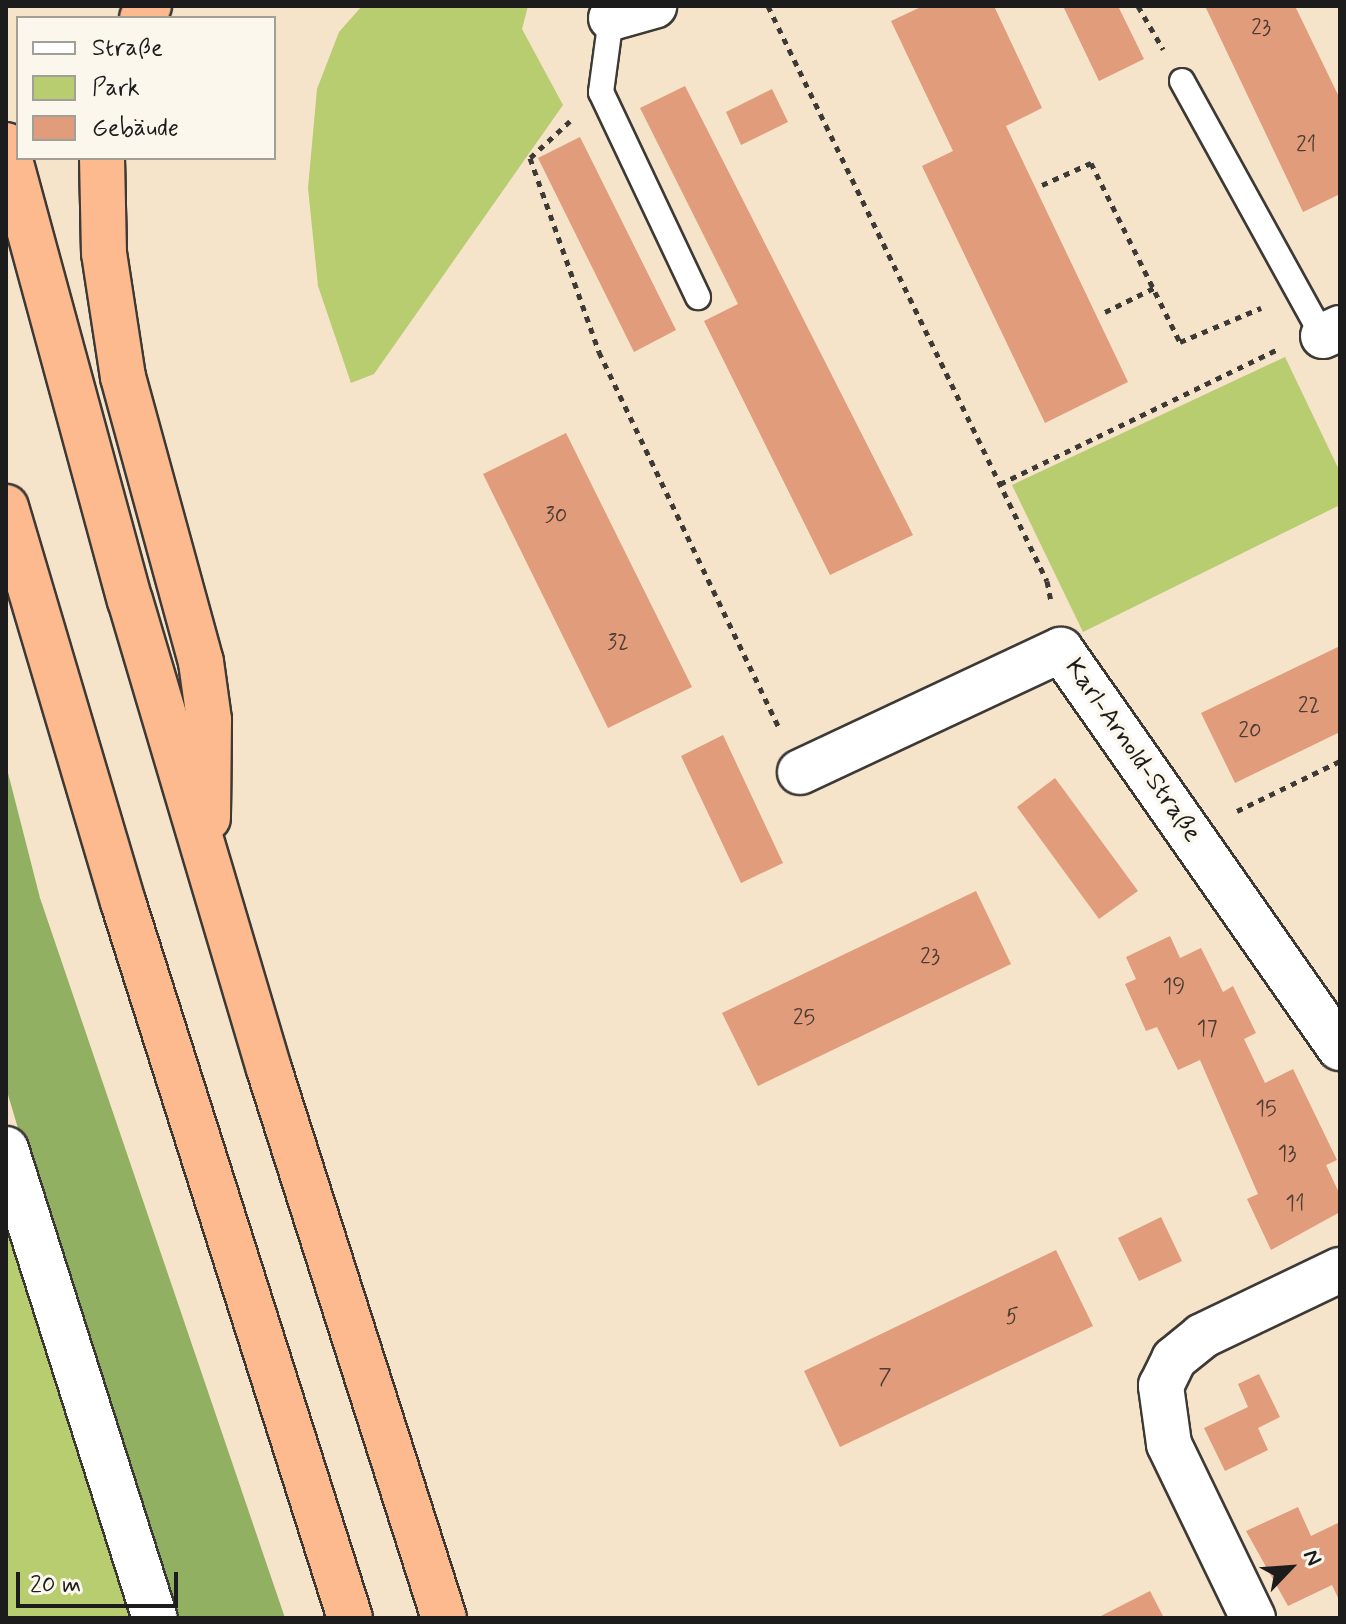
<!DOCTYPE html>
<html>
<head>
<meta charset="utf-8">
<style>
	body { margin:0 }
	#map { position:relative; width:1346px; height:1624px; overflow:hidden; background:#f5e3ca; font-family:Mynerve,sans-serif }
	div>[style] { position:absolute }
	.green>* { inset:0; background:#b8cc70 }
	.forest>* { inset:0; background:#92b062 }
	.building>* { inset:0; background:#e19c7b }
	.path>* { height:5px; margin-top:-2.5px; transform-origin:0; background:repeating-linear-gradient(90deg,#3d3a36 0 6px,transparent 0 12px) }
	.roads { filter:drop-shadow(2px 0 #3d3a36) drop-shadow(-2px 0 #3d3a36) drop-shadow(0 2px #3d3a36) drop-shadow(0 -2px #3d3a36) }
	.service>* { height:24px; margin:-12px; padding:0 12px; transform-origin:12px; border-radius:12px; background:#fff }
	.minor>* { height:44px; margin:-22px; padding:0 22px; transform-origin:22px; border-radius:22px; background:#fff }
	.motorway>* { height:44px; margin:-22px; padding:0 22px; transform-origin:22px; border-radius:22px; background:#fcba8e }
	span { translate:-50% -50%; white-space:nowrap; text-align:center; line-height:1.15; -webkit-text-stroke:7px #fbf7ec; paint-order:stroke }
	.number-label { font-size:22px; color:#4d3c34 }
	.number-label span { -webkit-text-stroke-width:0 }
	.street-label { font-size:26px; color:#1c1c1c }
	.frame { position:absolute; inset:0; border:8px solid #1c1c1c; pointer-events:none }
	.legend { position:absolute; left:16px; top:16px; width:260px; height:144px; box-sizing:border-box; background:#fbf7ec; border:2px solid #a29f99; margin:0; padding:10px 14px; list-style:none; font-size:24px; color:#1c1c1c }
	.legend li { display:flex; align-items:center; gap:16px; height:40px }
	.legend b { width:40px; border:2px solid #a29f99 }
	.north { position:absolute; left:1250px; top:1528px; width:80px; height:80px; -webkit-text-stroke:6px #fbf7ec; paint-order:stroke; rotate:65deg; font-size:22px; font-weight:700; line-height:32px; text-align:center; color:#1c1c1c }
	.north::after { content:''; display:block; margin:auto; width:28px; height:36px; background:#1c1c1c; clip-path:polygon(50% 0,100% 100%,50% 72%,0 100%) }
	.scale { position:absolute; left:16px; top:1572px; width:162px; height:36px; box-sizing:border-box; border:4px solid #1c1c1c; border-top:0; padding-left:10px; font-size:24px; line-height:28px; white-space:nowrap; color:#1c1c1c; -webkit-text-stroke:6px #fbf7ec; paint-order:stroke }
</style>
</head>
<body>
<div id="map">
	<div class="green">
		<i style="clip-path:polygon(362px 6px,528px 6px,522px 29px,563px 105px,374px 374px,351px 383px,318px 286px,308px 188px,317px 89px,339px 32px)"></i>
		<i style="clip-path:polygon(1285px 357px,1340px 472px,1340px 505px,1083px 632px,1012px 485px)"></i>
		<i style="clip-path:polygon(6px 1214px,138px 1618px,6px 1618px)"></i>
	</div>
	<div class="forest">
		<i style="clip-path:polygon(6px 765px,40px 898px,285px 1618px,164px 1618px,6px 1088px)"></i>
	</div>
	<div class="building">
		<i style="clip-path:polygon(923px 6px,994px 6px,1042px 108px,1006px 126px,1128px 382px,1045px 423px,922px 166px,953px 151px,891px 21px)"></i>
		<i style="clip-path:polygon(1063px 6px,1118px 6px,1144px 59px,1099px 81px)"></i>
		<i style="clip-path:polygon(1205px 6px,1295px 6px,1340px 99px,1340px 194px,1303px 212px)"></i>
		<i style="clip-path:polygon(685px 86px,913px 535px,830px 575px,704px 321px,738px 304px,640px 108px)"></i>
		<i style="clip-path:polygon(772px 89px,788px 122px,741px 145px,726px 112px)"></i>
		<i style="clip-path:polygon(580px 137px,676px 330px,634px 352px,538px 158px)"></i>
		<i style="clip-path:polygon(566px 433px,692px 687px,608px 728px,483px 474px)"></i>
		<i style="clip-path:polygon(1340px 646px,1340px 732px,1235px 783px,1201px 713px)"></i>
		<i style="clip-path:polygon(723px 735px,783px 863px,741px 883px,681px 756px)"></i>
		<i style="clip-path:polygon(1055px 778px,1138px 891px,1099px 919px,1017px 807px)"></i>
		<i style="clip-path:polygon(976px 891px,1011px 964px,758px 1086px,722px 1013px)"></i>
		<i style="clip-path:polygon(1170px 936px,1180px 958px,1201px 948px,1223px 992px,1233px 986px,1256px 1033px,1244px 1039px,1265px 1083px,1293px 1069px,1337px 1160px,1326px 1165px,1340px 1195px,1340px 1212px,1271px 1250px,1247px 1199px,1258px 1194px,1200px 1060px,1178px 1070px,1157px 1027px,1146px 1031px,1125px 984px,1136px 979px,1126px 957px)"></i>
		<i style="clip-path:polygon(1161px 1217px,1182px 1261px,1139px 1281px,1118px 1238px)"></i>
		<i style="clip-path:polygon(1056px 1250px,1093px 1326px,840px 1447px,804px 1371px)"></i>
		<i style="clip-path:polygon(1259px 1374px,1280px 1417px,1258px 1428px,1268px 1450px,1225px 1471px,1204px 1428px,1248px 1407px,1238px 1384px)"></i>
		<i style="clip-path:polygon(1298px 1507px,1311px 1536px,1340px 1522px,1340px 1602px,1332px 1585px,1288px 1606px,1246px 1531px)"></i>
		<i style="clip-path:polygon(1150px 1591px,1164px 1618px,1097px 1618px)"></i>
	</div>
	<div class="path">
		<i style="left:768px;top:6px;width:639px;rotate:64.12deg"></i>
		<i style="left:1047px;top:581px;width:21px;rotate:79deg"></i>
		<i style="left:1138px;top:6px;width:50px;rotate:59.8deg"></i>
		<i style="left:570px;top:121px;width:54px;rotate:137.2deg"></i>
		<i style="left:530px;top:158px;width:206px;rotate:70.4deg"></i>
		<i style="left:599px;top:352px;width:417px;rotate:64.4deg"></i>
		<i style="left:1042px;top:185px;width:54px;rotate:-24.2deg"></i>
		<i style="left:1091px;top:163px;width:200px;rotate:63.6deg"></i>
		<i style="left:1180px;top:342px;width:88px;rotate:-22.8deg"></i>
		<i style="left:1105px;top:312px;width:55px;rotate:-26.1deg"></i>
		<i style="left:1000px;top:484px;width:307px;rotate:-25.9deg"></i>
		<i style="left:1237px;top:811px;width:114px;rotate:-25.9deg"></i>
	</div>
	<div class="roads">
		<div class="service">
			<i style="left:611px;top:18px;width:75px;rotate:97.7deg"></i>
			<i style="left:601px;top:92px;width:227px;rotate:64.7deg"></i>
			<i style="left:1182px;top:81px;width:291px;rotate:61.1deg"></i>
		</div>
		<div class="minor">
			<i style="left:611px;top:18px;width:45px;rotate:-15.6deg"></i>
			<i style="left:1323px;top:336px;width:19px;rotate:-25deg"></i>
			<i style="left:800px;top:772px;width:288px;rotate:-25.1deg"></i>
			<i style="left:1061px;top:650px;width:486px;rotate:55deg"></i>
			<i style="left:6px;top:1149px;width:492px;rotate:72.4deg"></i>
			<i style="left:1253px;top:1618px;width:193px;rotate:-115.8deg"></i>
			<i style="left:1169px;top:1444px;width:59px;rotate:-97.9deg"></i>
			<i style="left:1161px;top:1386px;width:30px;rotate:-64deg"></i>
			<i style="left:1174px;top:1359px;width:36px;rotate:-39deg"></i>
			<i style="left:1202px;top:1336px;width:153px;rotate:-25.6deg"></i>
		</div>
		<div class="motorway">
			<i style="left:142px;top:18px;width:14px;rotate:-60deg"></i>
			<i style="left:6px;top:145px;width:472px;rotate:74.8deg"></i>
			<i style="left:130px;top:600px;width:489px;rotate:73.5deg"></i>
			<i style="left:269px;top:1069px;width:576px;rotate:72.32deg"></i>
			<i style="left:102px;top:158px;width:95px;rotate:88.8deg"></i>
			<i style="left:104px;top:253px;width:125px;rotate:81.3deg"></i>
			<i style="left:123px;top:377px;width:295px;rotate:74.7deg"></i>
			<i style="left:201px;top:662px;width:59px;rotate:82.1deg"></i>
			<i style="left:209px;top:720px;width:98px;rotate:90.6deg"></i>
			<i style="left:6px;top:507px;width:412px;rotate:73.5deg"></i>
			<i style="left:123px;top:902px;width:751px;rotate:72.41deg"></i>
		</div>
	</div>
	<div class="number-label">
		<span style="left:1261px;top:29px">23</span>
		<span style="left:1306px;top:146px">21</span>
		<span style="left:556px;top:517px">30</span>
		<span style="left:618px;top:644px">32</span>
		<span style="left:1309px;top:707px">22</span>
		<span style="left:1250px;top:732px">20</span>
		<span style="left:930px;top:958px">23</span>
		<span style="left:1174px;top:988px">19</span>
		<span style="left:804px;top:1019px">25</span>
		<span style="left:1207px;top:1030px">17</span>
		<span style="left:1266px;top:1110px">15</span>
		<span style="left:1287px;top:1155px">13</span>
		<span style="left:1295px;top:1205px">11</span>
		<span style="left:1012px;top:1318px">5</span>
		<span style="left:885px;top:1379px">7</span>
	</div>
	<div class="street-label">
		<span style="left:1132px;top:751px;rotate:55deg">Karl-Arnold-Straße</span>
	</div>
	<div class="frame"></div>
	<ul class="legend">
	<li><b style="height:10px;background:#fff"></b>Straße</li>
	<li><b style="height:22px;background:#b8cc70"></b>Park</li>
	<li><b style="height:22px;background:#e19c7b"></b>Gebäude</li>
	</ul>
	<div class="north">N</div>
	<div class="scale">20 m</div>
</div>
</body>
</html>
